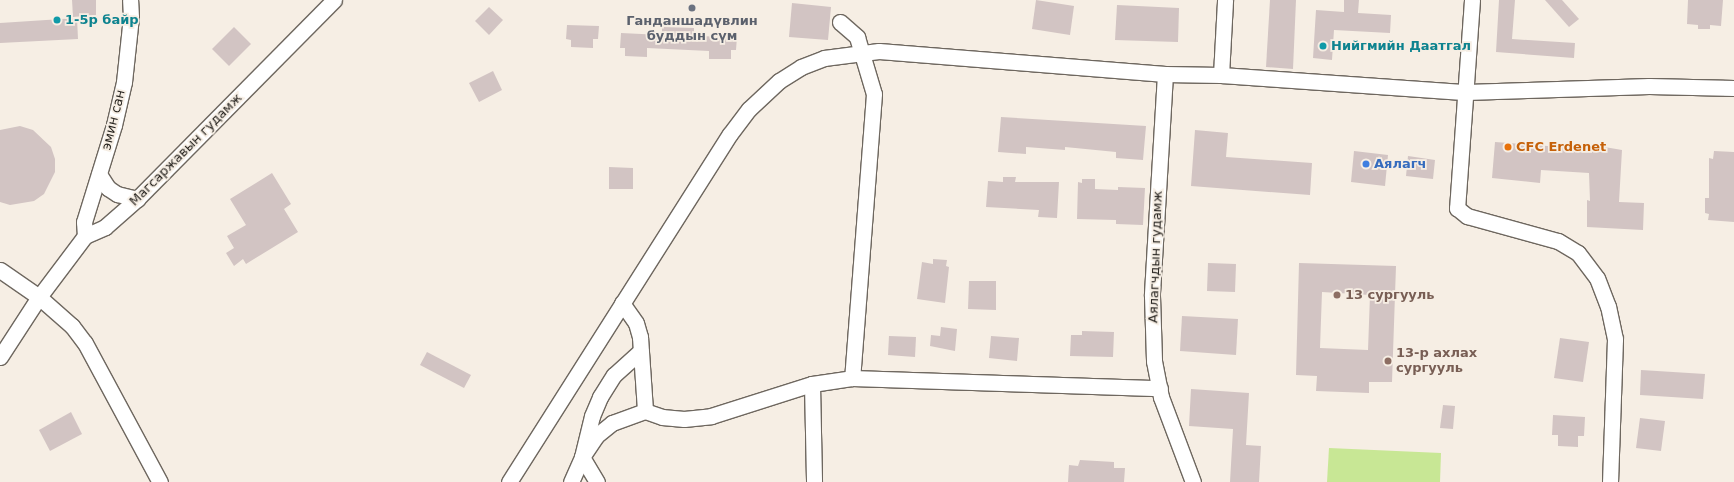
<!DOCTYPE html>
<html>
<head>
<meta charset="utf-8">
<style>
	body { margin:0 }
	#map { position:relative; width:1734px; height:482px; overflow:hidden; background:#f6eee4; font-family:"DejaVu Sans",sans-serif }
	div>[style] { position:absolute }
	.green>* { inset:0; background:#c8e795 }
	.building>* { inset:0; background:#d2c4c3 }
	.roads { filter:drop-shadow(1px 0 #6e675f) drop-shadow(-1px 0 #6e675f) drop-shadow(0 1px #6e675f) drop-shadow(0 -1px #6e675f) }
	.street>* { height:15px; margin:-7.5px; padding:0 7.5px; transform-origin:7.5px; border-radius:7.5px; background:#fff }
	.dots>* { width:11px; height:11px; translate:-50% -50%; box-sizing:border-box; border:2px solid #f6eee4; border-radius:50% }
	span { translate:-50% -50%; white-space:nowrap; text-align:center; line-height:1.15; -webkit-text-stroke:3.5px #f6eee4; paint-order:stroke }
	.culture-label { font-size:13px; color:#0d838f; font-weight:700 }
	.left { translate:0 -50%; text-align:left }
	.worship-label { font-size:13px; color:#5b616d; font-weight:700 }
	.street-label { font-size:13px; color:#25221e }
	.food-label { font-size:13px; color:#c56008; font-weight:700 }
	.shop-label { font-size:13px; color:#366cbe; font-weight:700 }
	.education-label { font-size:13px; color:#785e54; font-weight:700 }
</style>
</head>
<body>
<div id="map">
	<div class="green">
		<i style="clip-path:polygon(1329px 448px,1441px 453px,1440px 482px,1327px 482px)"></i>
	</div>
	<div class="building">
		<i style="clip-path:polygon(72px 0,96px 0,96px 15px,73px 17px)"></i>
		<i style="clip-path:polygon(1036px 0,1074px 6px,1070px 35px,1032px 29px)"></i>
		<i style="clip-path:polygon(1270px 0,1296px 0,1293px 69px,1266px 67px)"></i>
		<i style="clip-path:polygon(1344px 0,1359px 0,1358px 13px,1391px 15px,1390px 33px,1334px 30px,1332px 60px,1313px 58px,1316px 10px,1344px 12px)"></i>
		<i style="clip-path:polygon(1499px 0,1515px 0,1512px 39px,1575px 43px,1574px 58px,1496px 52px)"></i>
		<i style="clip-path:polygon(1545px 0,1562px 0,1579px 19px,1569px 27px)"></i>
		<i style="clip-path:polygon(1688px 0,1723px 0,1721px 26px,1710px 25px,1710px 29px,1698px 29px,1698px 25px,1687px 24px)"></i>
		<i style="clip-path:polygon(792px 3px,831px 7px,828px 40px,789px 37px)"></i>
		<i style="clip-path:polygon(1117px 5px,1179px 8px,1178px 42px,1115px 40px)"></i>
		<i style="clip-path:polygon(489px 7px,503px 20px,489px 35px,475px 21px)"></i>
		<i style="clip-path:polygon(77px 18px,78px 39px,0 43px,0 23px)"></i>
		<i style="clip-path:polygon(567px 25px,599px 26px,598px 39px,593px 39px,593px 48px,571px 47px,571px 40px,566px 39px)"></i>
		<i style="clip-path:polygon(234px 27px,251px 44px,229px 66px,212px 49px)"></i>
		<i style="clip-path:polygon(662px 27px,694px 28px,694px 36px,737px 37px,736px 50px,731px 50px,731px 59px,709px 59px,709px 51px,647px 48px,647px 57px,625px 56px,625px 48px,620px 48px,621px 33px,662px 35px)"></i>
		<i style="clip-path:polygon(493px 71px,502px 90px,479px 102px,469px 83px)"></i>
		<i style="clip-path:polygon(1001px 117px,1146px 126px,1143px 160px,1116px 158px,1116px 152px,1065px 147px,1065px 150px,1026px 147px,1026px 154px,998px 152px)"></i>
		<i style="clip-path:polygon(20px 126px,33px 130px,51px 147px,55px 159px,55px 172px,44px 194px,34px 201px,10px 205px,0 202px,0 130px)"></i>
		<i style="clip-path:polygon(1195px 130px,1228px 133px,1226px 157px,1312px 163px,1310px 195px,1191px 186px)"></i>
		<i style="clip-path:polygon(1495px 142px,1588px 149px,1587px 144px,1622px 150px,1619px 202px,1644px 203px,1643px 230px,1587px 227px,1587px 200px,1590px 201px,1589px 173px,1541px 170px,1540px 183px,1492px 178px)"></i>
		<i style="clip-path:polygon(1354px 151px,1388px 155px,1385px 186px,1351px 182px)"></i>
		<i style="clip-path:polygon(1714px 151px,1734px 152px,1734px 222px,1708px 220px,1709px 214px,1705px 213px,1705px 198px,1709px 198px,1709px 158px,1713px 159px)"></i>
		<i style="clip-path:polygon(1408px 156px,1435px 160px,1433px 179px,1406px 176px)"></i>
		<i style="clip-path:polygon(609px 167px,633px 168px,633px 189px,609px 189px)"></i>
		<i style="clip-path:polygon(272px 173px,291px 204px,284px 209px,298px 232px,246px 264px,243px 259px,234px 266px,226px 253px,234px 248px,227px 236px,246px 225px,230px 199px)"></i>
		<i style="clip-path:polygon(1003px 177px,1016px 177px,1015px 182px,1059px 182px,1057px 218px,1038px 217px,1039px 210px,986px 207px,988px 181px,1003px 182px)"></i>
		<i style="clip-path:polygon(1082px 179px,1095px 179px,1095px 189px,1118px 190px,1118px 187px,1145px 188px,1143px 225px,1116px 224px,1116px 220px,1077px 219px,1078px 182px,1082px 183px)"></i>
		<i style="clip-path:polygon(933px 259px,947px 260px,946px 266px,949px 267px,945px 303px,917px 299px,922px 262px,933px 264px)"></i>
		<i style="clip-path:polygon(1208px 263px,1236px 264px,1235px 292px,1207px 291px)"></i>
		<i style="clip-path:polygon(evenodd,1299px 263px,1396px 266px,1392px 382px,1369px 382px,1369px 393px,1316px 391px,1317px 376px,1296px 375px,1299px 263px,1322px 292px,1370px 295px,1368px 350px,1320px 348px,1322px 292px)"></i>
		<i style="clip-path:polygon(969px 281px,996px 281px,996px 310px,968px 309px)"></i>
		<i style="clip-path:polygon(1182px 316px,1238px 319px,1236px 355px,1180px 351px)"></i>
		<i style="clip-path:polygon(941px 327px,957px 329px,955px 351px,930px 346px,931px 335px,940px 336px)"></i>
		<i style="clip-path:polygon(1082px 331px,1114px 332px,1113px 357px,1070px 356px,1071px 335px,1082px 335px)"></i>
		<i style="clip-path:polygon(889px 336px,916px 337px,915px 357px,888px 355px)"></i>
		<i style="clip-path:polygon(991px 336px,1019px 338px,1017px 361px,989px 358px)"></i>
		<i style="clip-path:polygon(1560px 338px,1589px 342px,1583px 382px,1554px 378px)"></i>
		<i style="clip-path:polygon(427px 352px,471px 375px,464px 388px,420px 365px)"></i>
		<i style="clip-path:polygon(1641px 370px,1705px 374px,1703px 399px,1640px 395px)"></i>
		<i style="clip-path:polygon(1191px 389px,1249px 393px,1246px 445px,1261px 446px,1259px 482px,1230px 482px,1233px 429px,1189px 426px)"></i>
		<i style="clip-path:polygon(1443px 405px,1455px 406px,1453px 429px,1440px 428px)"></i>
		<i style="clip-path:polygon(71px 412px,82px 434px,50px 451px,39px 430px)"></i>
		<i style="clip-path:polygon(1553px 415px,1585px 417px,1584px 436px,1578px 436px,1578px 447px,1558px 446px,1558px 435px,1552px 435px)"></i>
		<i style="clip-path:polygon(1640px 418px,1665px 421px,1661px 451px,1636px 448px)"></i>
		<i style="clip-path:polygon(1080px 460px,1114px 462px,1114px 468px,1125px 468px,1124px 482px,1068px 482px,1069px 465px,1078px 466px)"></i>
	</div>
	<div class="roads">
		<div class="street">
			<i style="left:1472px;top:0;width:209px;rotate:94.1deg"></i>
			<i style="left:1457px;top:208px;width:13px;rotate:39deg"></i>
			<i style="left:1467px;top:216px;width:94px;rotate:15.4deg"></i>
			<i style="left:1558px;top:241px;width:23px;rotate:31deg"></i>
			<i style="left:1578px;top:253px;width:31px;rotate:53deg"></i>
			<i style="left:1597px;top:278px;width:30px;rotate:69deg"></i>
			<i style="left:1608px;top:306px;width:34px;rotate:78deg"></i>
			<i style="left:1615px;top:339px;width:143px;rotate:92deg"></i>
			<i style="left:840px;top:22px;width:23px;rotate:41deg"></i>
			<i style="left:857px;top:37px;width:59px;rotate:73.4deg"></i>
			<i style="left:874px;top:94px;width:285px;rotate:94.4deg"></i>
			<i style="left:852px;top:378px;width:308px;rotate:1.9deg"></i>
			<i style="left:1165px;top:74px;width:222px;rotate:93.4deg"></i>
			<i style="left:1152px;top:296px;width:65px;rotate:88.2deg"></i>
			<i style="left:1154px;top:361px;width:37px;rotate:79deg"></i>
			<i style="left:1161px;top:397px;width:91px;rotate:69.4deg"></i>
			<i style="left:1221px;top:75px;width:75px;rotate:-86.9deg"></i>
			<i style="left:99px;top:174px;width:17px;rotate:57deg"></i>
			<i style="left:108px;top:188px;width:11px;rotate:34deg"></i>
			<i style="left:117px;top:194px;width:21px;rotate:14deg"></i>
			<i style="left:85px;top:236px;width:14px;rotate:-94deg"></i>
			<i style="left:84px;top:222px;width:102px;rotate:-72.8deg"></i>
			<i style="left:114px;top:125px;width:44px;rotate:-76.9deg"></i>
			<i style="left:124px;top:82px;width:65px;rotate:-83.9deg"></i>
			<i style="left:131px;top:17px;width:17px;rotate:-93deg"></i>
			<i style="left:0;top:270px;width:47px;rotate:34.7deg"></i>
			<i style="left:39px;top:297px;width:44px;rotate:41.3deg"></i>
			<i style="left:72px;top:326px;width:21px;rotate:53deg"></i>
			<i style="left:85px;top:343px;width:158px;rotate:61.7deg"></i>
			<i style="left:622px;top:303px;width:24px;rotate:55deg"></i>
			<i style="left:636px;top:323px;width:15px;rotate:74deg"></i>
			<i style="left:640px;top:337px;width:74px;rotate:86.1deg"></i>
			<i style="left:645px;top:411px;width:18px;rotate:19deg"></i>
			<i style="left:662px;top:417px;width:22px;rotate:5deg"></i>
			<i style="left:684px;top:419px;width:27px;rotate:-6deg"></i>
			<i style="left:711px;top:416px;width:106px;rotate:-17.6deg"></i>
			<i style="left:812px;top:384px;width:98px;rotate:88.8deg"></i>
			<i style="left:0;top:357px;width:72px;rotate:-57deg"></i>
			<i style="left:39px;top:297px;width:76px;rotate:-53deg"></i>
			<i style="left:85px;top:236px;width:22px;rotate:-24deg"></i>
			<i style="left:105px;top:227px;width:43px;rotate:-41.2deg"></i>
			<i style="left:137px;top:199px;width:280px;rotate:-45.3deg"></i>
			<i style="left:812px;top:384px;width:40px;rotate:-8.5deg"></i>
			<i style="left:509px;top:482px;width:412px;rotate:-57.6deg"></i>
			<i style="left:730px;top:134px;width:31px;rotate:-53deg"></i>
			<i style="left:749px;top:109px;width:41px;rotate:-43deg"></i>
			<i style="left:779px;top:81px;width:26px;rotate:-32deg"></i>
			<i style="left:801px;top:67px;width:25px;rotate:-21deg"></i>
			<i style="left:824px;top:58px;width:55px;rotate:-7.3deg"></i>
			<i style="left:879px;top:51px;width:287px;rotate:4.6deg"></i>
			<i style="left:1165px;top:74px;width:56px;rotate:1deg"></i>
			<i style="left:1221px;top:75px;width:246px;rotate:4deg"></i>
			<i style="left:1466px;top:92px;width:183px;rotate:-1.9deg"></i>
			<i style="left:1649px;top:86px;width:85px;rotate:1.3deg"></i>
			<i style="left:571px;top:482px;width:27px;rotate:-66deg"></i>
			<i style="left:582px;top:457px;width:25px;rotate:-56deg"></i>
			<i style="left:596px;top:436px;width:21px;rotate:-39deg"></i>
			<i style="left:612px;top:423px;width:35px;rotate:-20deg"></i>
			<i style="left:597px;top:482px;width:29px;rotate:-121deg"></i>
			<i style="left:582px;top:457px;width:42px;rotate:-76.3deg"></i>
			<i style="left:592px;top:416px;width:21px;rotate:-67deg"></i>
			<i style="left:600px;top:397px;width:26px;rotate:-58deg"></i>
			<i style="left:614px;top:375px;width:36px;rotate:-42deg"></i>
		</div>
	</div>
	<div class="dots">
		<i style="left:692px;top:8px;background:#6b7280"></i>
		<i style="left:57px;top:20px;background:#0f9aa8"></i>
		<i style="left:1323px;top:46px;background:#0f9aa8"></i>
		<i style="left:1508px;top:147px;background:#e8710a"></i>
		<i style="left:1366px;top:164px;background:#3f7fe0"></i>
		<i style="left:1337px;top:295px;background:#8d6e63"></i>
		<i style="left:1388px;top:361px;background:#8d6e63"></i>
	</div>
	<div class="culture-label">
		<span class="left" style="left:65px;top:20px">1-5р байр</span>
		<span class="left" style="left:1331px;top:46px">Нийгмийн Даатгал</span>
	</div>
	<div class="worship-label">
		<span style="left:692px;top:29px">Ганданшадүвлин<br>буддын сүм</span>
	</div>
	<div class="street-label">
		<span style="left:114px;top:120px;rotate:-76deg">эмин сан</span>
		<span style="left:186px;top:150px;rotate:-45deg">Магсаржавын гудамж</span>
		<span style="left:1156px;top:257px;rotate:-88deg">Аялагчдын гудамж</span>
	</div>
	<div class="food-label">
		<span class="left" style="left:1516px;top:147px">CFC Erdenet</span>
	</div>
	<div class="shop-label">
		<span class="left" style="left:1374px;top:164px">Аялагч</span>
	</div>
	<div class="education-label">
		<span class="left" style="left:1345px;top:295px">13 сургууль</span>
		<span class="left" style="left:1396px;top:361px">13-р ахлах<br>сургууль</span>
	</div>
</div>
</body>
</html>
